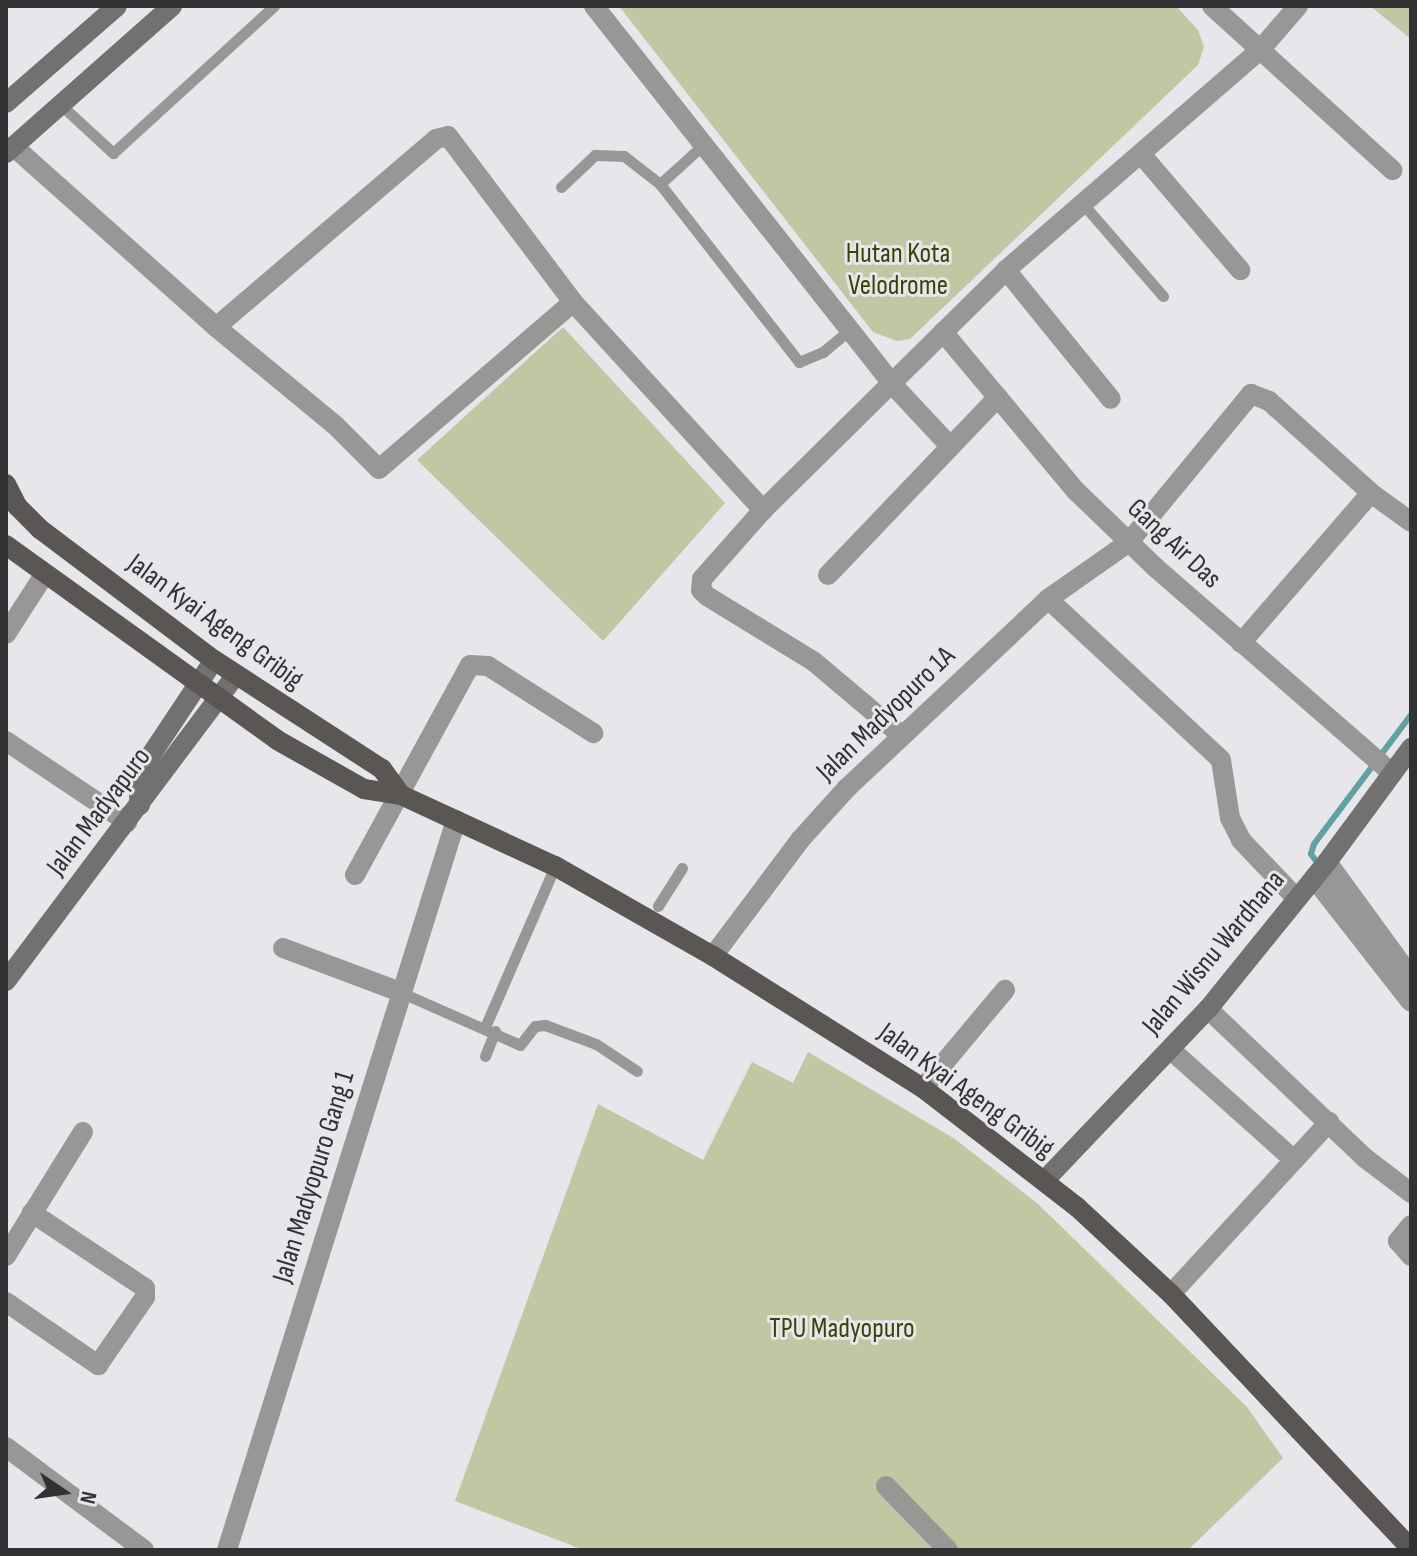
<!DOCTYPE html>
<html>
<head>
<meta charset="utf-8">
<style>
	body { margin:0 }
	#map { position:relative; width:1417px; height:1556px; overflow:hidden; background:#e6e6eb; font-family:"Sofia Sans Condensed",sans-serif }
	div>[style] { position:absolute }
	.green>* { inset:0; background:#c3c6a3 }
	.stream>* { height:6px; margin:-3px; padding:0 3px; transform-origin:3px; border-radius:3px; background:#63a0a4 }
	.lane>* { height:11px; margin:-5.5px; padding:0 5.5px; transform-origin:5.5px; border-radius:5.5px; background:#999796 }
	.street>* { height:20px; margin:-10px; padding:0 10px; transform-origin:10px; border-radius:10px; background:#999796 }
	.secondary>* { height:20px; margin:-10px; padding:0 10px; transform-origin:10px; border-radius:10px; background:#73716f }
	.primary>* { height:20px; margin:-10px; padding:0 10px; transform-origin:10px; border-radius:10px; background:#595654 }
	span { translate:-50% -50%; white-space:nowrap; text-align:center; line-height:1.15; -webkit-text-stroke:6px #e6e6eb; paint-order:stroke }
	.park-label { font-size:28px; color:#3e4006 }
	.street-label { font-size:28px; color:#313233 }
	.frame { position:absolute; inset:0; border:8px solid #313233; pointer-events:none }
	.north { position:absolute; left:24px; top:1452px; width:80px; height:80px; -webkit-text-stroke:6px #e6e6eb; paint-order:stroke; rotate:103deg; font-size:22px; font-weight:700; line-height:32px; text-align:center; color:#313233 }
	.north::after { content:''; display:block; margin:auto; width:28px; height:36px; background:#313233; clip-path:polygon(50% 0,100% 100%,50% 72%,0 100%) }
</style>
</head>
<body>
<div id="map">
	<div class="green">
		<i style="clip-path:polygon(619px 6px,1176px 6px,1198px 30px,1204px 47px,1198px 65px,910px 339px,897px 341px,873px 332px)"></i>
		<i style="clip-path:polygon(1370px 6px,1411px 6px,1411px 39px)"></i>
		<i style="clip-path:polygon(563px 327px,725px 503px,603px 641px,417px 460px)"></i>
		<i style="clip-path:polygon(808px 1052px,955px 1139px,1038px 1204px,1247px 1407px,1283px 1458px,1188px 1550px,584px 1550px,455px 1501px,598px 1104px,703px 1160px,752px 1062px,793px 1083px)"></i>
	</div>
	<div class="stream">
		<i style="left:1319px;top:865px;width:14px;rotate:-126deg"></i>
		<i style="left:1311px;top:854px;width:10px;rotate:-73deg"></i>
		<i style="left:1314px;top:844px;width:161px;rotate:-53.1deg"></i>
	</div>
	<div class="lane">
		<i style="left:61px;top:105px;width:71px;rotate:42.7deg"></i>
		<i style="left:113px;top:153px;width:218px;rotate:-42.4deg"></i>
		<i style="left:660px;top:184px;width:61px;rotate:-42.3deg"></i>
		<i style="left:561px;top:187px;width:47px;rotate:-43.3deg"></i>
		<i style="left:595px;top:155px;width:29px;rotate:2deg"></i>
		<i style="left:624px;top:156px;width:46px;rotate:37.9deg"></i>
		<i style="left:660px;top:184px;width:226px;rotate:52deg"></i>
		<i style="left:799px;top:362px;width:26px;rotate:-23deg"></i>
		<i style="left:823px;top:352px;width:35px;rotate:-40deg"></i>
		<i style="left:1083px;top:204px;width:122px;rotate:49deg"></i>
		<i style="left:658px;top:906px;width:45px;rotate:-57.7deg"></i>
		<i style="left:400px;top:992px;width:131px;rotate:23.8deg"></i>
		<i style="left:520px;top:1045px;width:24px;rotate:-52deg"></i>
		<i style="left:535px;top:1026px;width:10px;rotate:-6deg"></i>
		<i style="left:545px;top:1025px;width:54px;rotate:20.4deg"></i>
		<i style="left:596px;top:1044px;width:49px;rotate:33.4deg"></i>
		<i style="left:485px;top:1027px;width:176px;rotate:-66.5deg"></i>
		<i style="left:485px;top:1056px;width:27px;rotate:-68deg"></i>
	</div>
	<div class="street">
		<i style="left:594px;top:6px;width:481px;rotate:51.7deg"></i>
		<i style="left:892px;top:384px;width:85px;rotate:46.9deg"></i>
		<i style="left:1212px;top:6px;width:244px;rotate:42.3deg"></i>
		<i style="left:13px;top:146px;width:272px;rotate:41.7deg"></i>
		<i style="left:216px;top:327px;width:289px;rotate:-40.5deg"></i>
		<i style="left:436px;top:139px;width:12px;rotate:-14deg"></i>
		<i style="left:448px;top:136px;width:208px;rotate:53deg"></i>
		<i style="left:573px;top:302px;width:282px;rotate:47.6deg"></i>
		<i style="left:1141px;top:154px;width:153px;rotate:49.5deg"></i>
		<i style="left:1006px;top:270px;width:166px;rotate:50.9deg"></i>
		<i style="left:216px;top:327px;width:154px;rotate:39.5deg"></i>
		<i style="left:335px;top:425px;width:62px;rotate:45deg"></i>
		<i style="left:379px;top:469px;width:256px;rotate:-40.7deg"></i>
		<i style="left:943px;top:332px;width:207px;rotate:50.1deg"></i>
		<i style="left:1076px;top:491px;width:111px;rotate:43.9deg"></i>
		<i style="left:1156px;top:568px;width:313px;rotate:41deg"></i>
		<i style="left:828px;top:575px;width:246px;rotate:-46.3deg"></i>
		<i style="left:1048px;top:599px;width:236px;rotate:42.9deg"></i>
		<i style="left:1221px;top:760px;width:59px;rotate:81.2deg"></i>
		<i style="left:1230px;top:818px;width:25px;rotate:63deg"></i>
		<i style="left:1241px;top:840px;width:81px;rotate:46.5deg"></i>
		<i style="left:6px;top:634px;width:70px;rotate:-57.2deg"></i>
		<i style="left:1241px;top:643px;width:198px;rotate:-49.1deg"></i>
		<i style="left:901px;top:735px;width:115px;rotate:-139.9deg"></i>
		<i style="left:813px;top:661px;width:124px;rotate:-148.5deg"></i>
		<i style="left:707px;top:596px;width:8px;rotate:-135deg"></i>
		<i style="left:701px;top:590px;width:11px;rotate:-85deg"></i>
		<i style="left:702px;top:579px;width:92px;rotate:-48.5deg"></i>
		<i style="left:763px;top:510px;width:342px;rotate:-44.6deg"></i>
		<i style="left:1006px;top:270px;width:336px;rotate:-40.9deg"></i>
		<i style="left:1260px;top:50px;width:58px;rotate:-49.2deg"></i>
		<i style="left:6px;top:741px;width:146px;rotate:33.8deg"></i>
		<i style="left:1327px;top:862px;width:142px;rotate:53.9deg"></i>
		<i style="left:355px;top:875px;width:239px;rotate:-61.3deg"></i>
		<i style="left:470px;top:665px;width:18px;rotate:3deg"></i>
		<i style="left:488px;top:666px;width:125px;rotate:32.5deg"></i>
		<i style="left:1314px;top:878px;width:157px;rotate:52deg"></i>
		<i style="left:283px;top:948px;width:125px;rotate:20.6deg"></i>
		<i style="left:713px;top:956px;width:145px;rotate:-53.1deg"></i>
		<i style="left:800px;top:840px;width:70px;rotate:-47.9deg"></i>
		<i style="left:847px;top:788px;width:276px;rotate:-43.2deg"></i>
		<i style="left:1048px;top:599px;width:99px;rotate:-35.1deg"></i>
		<i style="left:1129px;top:542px;width:192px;rotate:-50.5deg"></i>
		<i style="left:1251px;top:394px;width:19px;rotate:21deg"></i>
		<i style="left:1269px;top:401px;width:137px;rotate:42deg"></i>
		<i style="left:1371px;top:493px;width:49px;rotate:35.9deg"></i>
		<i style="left:1208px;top:1009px;width:216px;rotate:43.5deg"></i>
		<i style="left:1365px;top:1158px;width:58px;rotate:37.3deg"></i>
		<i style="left:1171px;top:1050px;width:165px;rotate:41.8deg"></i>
		<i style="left:923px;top:1088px;width:128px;rotate:-50.1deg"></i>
		<i style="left:1411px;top:1225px;width:21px;rotate:129deg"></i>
		<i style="left:1398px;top:1241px;width:20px;rotate:49deg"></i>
		<i style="left:6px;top:1256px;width:146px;rotate:-58.2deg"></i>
		<i style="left:1171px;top:1294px;width:234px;rotate:-47.4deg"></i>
		<i style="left:6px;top:1302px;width:112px;rotate:34.4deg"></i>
		<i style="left:98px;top:1365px;width:83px;rotate:-55.3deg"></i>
		<i style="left:145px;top:1297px;width:9px;rotate:-90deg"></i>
		<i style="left:145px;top:1288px;width:136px;rotate:-146.4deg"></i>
		<i style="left:6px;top:1447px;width:172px;rotate:36.7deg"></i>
		<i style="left:886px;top:1486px;width:89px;rotate:45.9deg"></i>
		<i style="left:227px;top:1550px;width:765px;rotate:-72.58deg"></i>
	</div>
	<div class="secondary">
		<i style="left:6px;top:103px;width:147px;rotate:-41.1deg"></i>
		<i style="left:6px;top:153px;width:222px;rotate:-41.5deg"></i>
		<i style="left:140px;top:805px;width:29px;rotate:-96deg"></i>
		<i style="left:137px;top:776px;width:139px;rotate:-56.4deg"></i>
		<i style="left:6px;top:981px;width:383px;rotate:-53.1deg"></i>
		<i style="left:1044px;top:1181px;width:238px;rotate:-46.4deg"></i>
		<i style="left:1208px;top:1009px;width:189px;rotate:-51deg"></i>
		<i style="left:1327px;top:862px;width:142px;rotate:-53.6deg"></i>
	</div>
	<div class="primary">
		<i style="left:6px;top:484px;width:25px;rotate:63deg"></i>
		<i style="left:17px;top:506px;width:33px;rotate:45deg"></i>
		<i style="left:40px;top:529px;width:218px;rotate:37deg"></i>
		<i style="left:214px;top:660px;width:200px;rotate:33deg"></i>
		<i style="left:382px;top:769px;width:32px;rotate:54deg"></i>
		<i style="left:6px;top:545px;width:334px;rotate:35.7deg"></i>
		<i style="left:277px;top:740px;width:100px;rotate:29.4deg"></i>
		<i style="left:364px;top:789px;width:37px;rotate:9deg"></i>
		<i style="left:401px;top:795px;width:170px;rotate:24.8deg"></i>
		<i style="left:555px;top:866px;width:182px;rotate:29.7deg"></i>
		<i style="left:713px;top:956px;width:248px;rotate:32.2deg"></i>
		<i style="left:923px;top:1088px;width:195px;rotate:37.7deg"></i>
		<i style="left:1077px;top:1207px;width:128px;rotate:42.8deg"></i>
		<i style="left:1171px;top:1294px;width:350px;rotate:46.7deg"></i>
	</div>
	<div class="park-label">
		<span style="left:898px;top:270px">Hutan Kota<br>Velodrome</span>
		<span style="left:842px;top:1329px">TPU Madyopuro</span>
	</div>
	<div class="street-label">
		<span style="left:1174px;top:544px;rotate:43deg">Gang Air Das</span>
		<span style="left:215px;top:622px;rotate:36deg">Jalan Kyai Ageng Gribig</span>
		<span style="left:886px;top:714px;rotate:-44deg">Jalan Madyopuro 1A</span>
		<span style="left:99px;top:812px;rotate:-53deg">Jalan Madyapuro</span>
		<span style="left:1214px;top:953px;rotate:-50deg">Jalan Wisnu Wardhana</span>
		<span style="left:966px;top:1091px;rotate:36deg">Jalan Kyai Ageng Gribig</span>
		<span style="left:314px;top:1177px;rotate:-73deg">Jalan Madyopuro Gang 1</span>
	</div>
	<div class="frame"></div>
	<div class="north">N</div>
</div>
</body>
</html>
